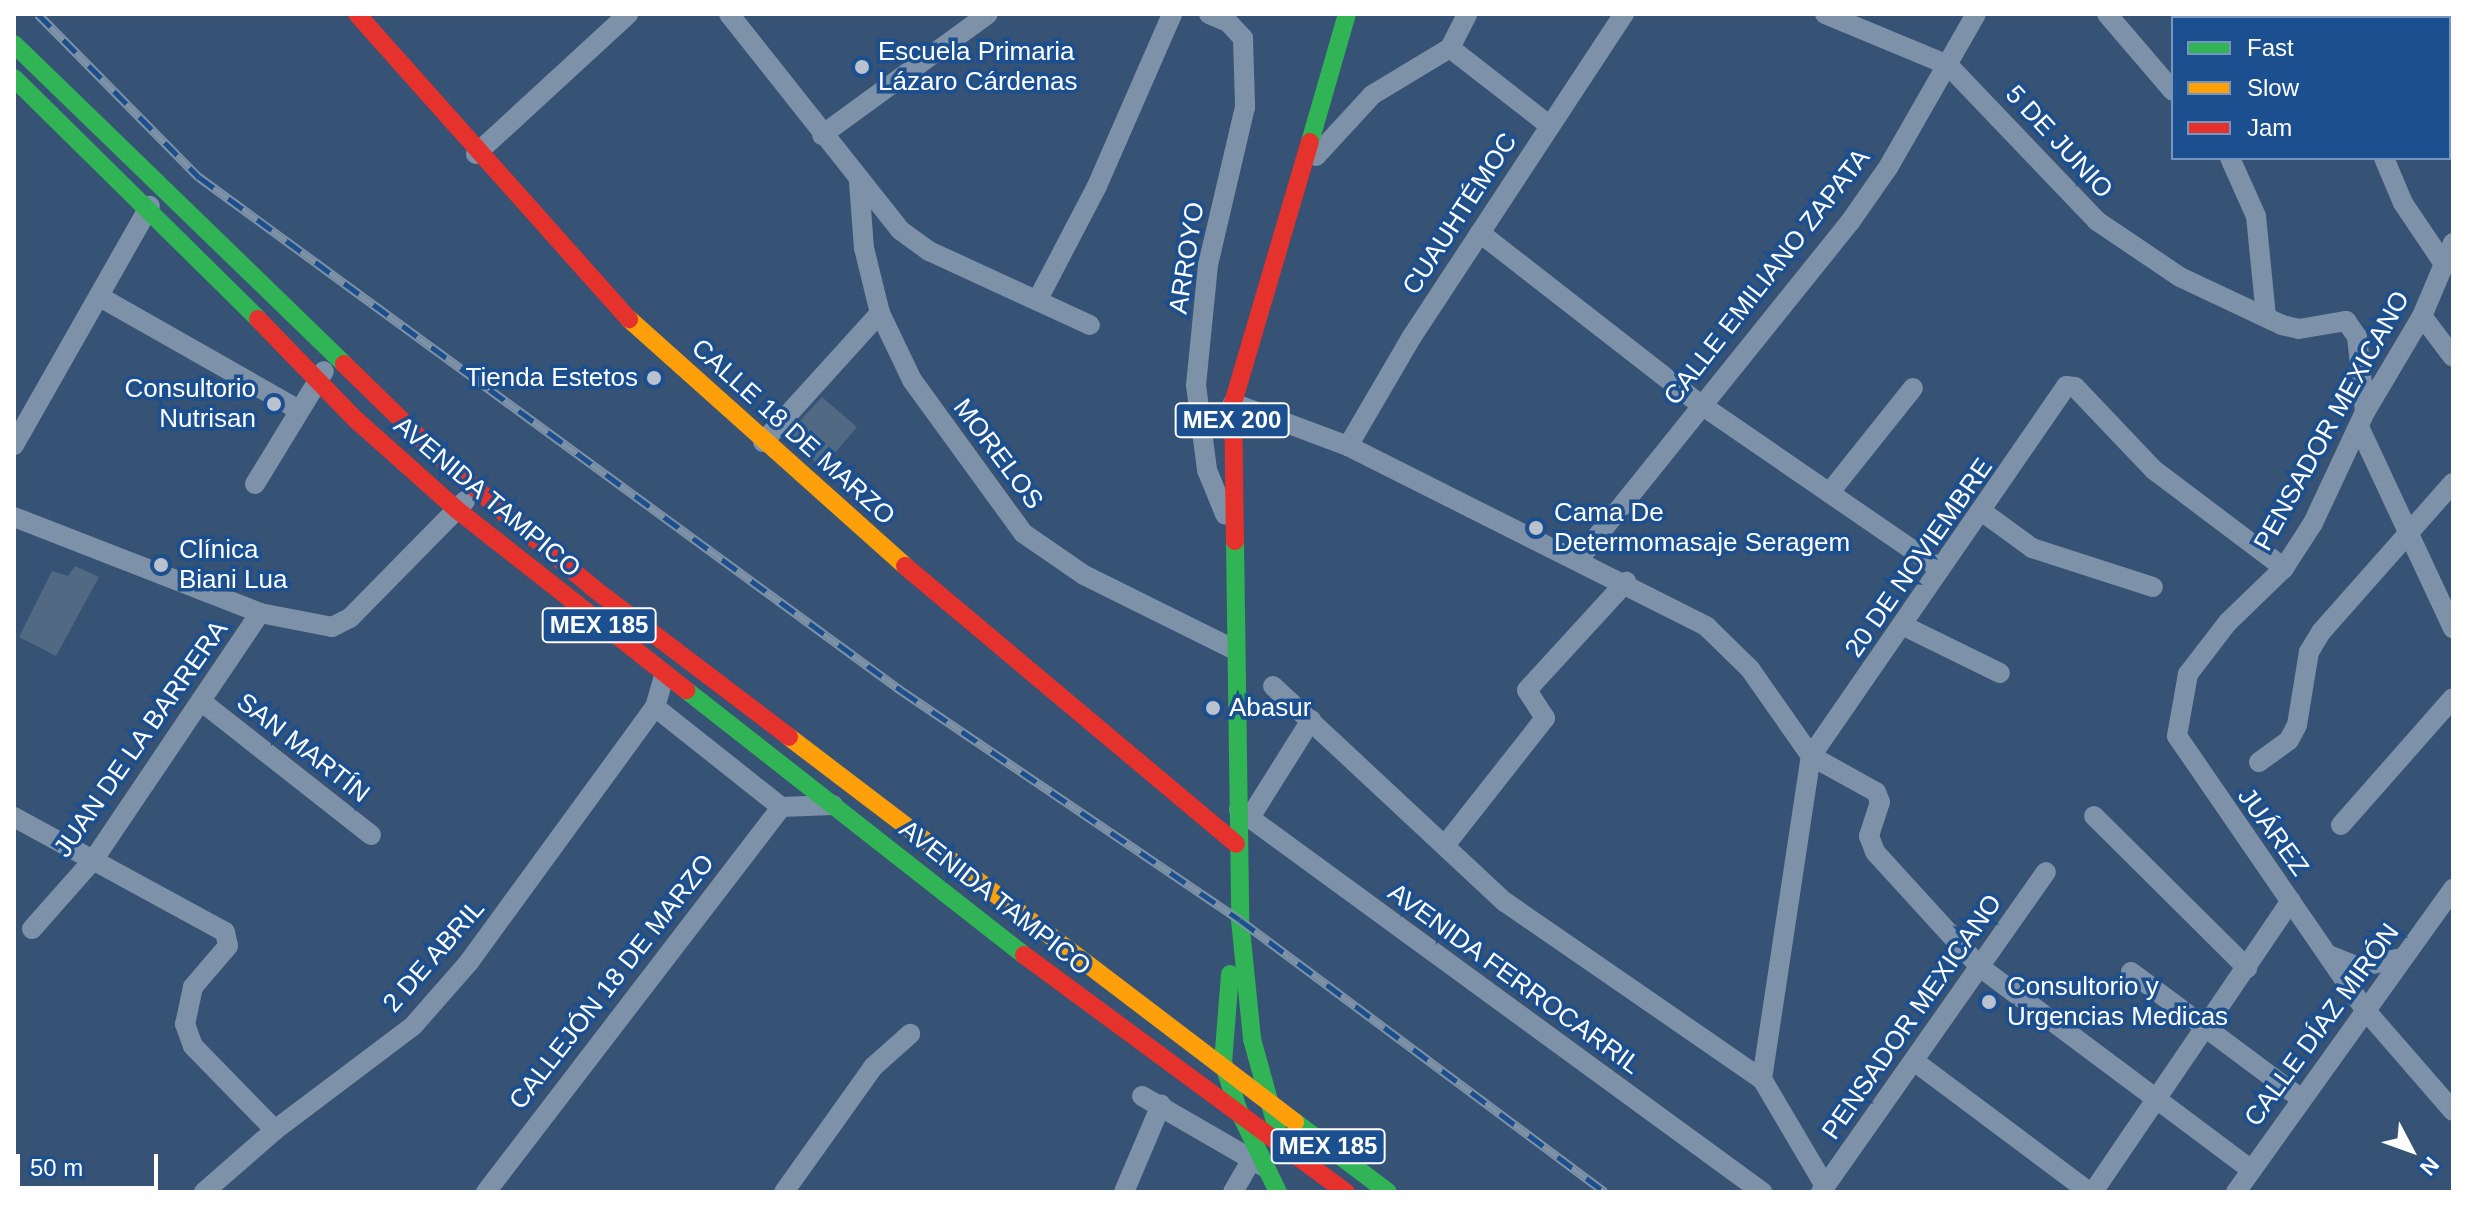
<!DOCTYPE html>
<html>
<head>
<meta charset="utf-8">
<style>
	body { margin:0 }
	#map { position:relative; width:2467px; height:1206px; overflow:hidden; background:#365274; font-family:Helvetica,sans-serif }
	div>[style] { position:absolute }
	.building>* { inset:0; background:#526984 }
	.street>* { height:20px; margin:-10px; padding:0 10px; transform-origin:10px; border-radius:10px; background:#7d92a8 }
	.fast>* { height:18px; margin:-9px; padding:0 9px; transform-origin:9px; border-radius:9px; background:#30b455 }
	.slow>* { height:18px; margin:-9px; padding:0 9px; transform-origin:9px; border-radius:9px; background:#ff9f0a }
	.jam>* { height:18px; margin:-9px; padding:0 9px; transform-origin:9px; border-radius:9px; background:#e5322d }
	.rail>* { height:9px; margin-top:-4.5px; transform-origin:0; background:repeating-linear-gradient(90deg,#1b4f8f 0 18px,#7e92a7 0 36px); box-sizing:border-box; border-block:2px solid #7e92a7 }
	.dots>* { width:22px; height:22px; translate:-50% -50%; box-sizing:border-box; border:4px solid #1b4f8f; border-radius:50% }
	span { translate:-50% -50%; white-space:nowrap; text-align:center; line-height:1.15; -webkit-text-stroke:7px #1b4f8f; paint-order:stroke }
	.shield-label span { padding:2px 6px; background:#1b4f8f; border:2px solid; border-radius:6px; -webkit-text-stroke-width:0 }
	.shield-label { font-size:24px; color:#fff; font-weight:700 }
	.poi-label { font-size:26px; color:#fff }
	.left { translate:0 -50%; text-align:left }
	.right { translate:-100% -50%; text-align:right }
	.street-label { font-size:26px; color:#fff }
	.frame { position:absolute; inset:0; border:16px solid #fff; pointer-events:none }
	.legend { position:absolute; left:2171px; top:16px; width:280px; height:144px; box-sizing:border-box; background:#1b4f8f; border:2px solid #7695bc; margin:0; padding:10px 14px; list-style:none; font-size:24px; color:#fff }
	.legend li { display:flex; align-items:center; gap:16px; height:40px }
	.legend b { width:40px; border:2px solid #7695bc }
	.north { position:absolute; left:2371px; top:1110px; width:80px; height:80px; -webkit-text-stroke:6px #1b4f8f; paint-order:stroke; rotate:131deg; font-size:22px; font-weight:700; line-height:32px; text-align:center; color:#fff }
	.north::after { content:''; display:block; margin:auto; width:28px; height:36px; background:#fff; clip-path:polygon(50% 0,100% 100%,50% 72%,0 100%) }
	.scale { position:absolute; left:16px; top:1154px; width:142px; height:36px; box-sizing:border-box; border:4px solid #fff; border-top:0; padding-left:10px; font-size:24px; line-height:28px; white-space:nowrap; color:#fff; -webkit-text-stroke:6px #1b4f8f; paint-order:stroke }
</style>
</head>
<body>
<div id="map">
	<div class="building">
		<i style="clip-path:polygon(822px 397px,857px 427px,822px 468px,786px 436px)"></i>
		<i style="clip-path:polygon(75px 566px,99px 577px,56px 656px,19px 637px,52px 571px,68px 576px)"></i>
	</div>
	<div class="street">
		<i style="left:729px;top:14px;width:275px;rotate:51.6deg"></i>
		<i style="left:900px;top:230px;width:36px;rotate:36deg"></i>
		<i style="left:929px;top:251px;width:177px;rotate:24.7deg"></i>
		<i style="left:1209px;top:14px;width:21px;rotate:23deg"></i>
		<i style="left:1228px;top:22px;width:22px;rotate:47deg"></i>
		<i style="left:1243px;top:38px;width:69px;rotate:88.3deg"></i>
		<i style="left:1245px;top:107px;width:162px;rotate:103.2deg"></i>
		<i style="left:1208px;top:265px;width:121px;rotate:95.7deg"></i>
		<i style="left:1196px;top:385px;width:86px;rotate:82.6deg"></i>
		<i style="left:1207px;top:470px;width:48px;rotate:67.8deg"></i>
		<i style="left:1825px;top:14px;width:133px;rotate:22.5deg"></i>
		<i style="left:1948px;top:65px;width:216px;rotate:46.3deg"></i>
		<i style="left:2097px;top:221px;width:100px;rotate:34deg"></i>
		<i style="left:2180px;top:277px;width:113px;rotate:25.2deg"></i>
		<i style="left:2282px;top:325px;width:17px;rotate:13deg"></i>
		<i style="left:2299px;top:329px;width:48px;rotate:-9.7deg"></i>
		<i style="left:2346px;top:321px;width:19px;rotate:55deg"></i>
		<i style="left:2357px;top:337px;width:75px;rotate:83.9deg"></i>
		<i style="left:2107px;top:14px;width:101px;rotate:49.4deg"></i>
		<i style="left:2378px;top:18px;width:4px;rotate:-76deg"></i>
		<i style="left:1450px;top:48px;width:125px;rotate:37.9deg"></i>
		<i style="left:822px;top:135px;width:205px;rotate:-36.1deg"></i>
		<i style="left:476px;top:154px;width:207px;rotate:-42.6deg"></i>
		<i style="left:1316px;top:156px;width:83px;rotate:-47.4deg"></i>
		<i style="left:1372px;top:95px;width:91px;rotate:-31.1deg"></i>
		<i style="left:1450px;top:48px;width:38px;rotate:-63deg"></i>
		<i style="left:2230px;top:158px;width:64px;rotate:65.9deg"></i>
		<i style="left:2256px;top:216px;width:100px;rotate:84.3deg"></i>
		<i style="left:2384px;top:158px;width:49px;rotate:67.1deg"></i>
		<i style="left:2403px;top:203px;width:73px;rotate:56.1deg"></i>
		<i style="left:859px;top:182px;width:66px;rotate:85.7deg"></i>
		<i style="left:864px;top:248px;width:67px;rotate:76.2deg"></i>
		<i style="left:880px;top:313px;width:74px;rotate:64.5deg"></i>
		<i style="left:912px;top:380px;width:189px;rotate:54deg"></i>
		<i style="left:1023px;top:533px;width:74px;rotate:34.5deg"></i>
		<i style="left:1084px;top:575px;width:166px;rotate:26.4deg"></i>
		<i style="left:1480px;top:233px;width:279px;rotate:37.9deg"></i>
		<i style="left:1700px;top:404px;width:291px;rotate:34.5deg"></i>
		<i style="left:2453px;top:243px;width:79px;rotate:113deg"></i>
		<i style="left:2422px;top:316px;width:112px;rotate:120.7deg"></i>
		<i style="left:2365px;top:412px;width:123px;rotate:115.1deg"></i>
		<i style="left:2313px;top:523px;width:54px;rotate:122.8deg"></i>
		<i style="left:2284px;top:568px;width:78px;rotate:136deg"></i>
		<i style="left:2228px;top:622px;width:66px;rotate:127.6deg"></i>
		<i style="left:2188px;top:674px;width:63px;rotate:100.1deg"></i>
		<i style="left:2177px;top:736px;width:335px;rotate:55.5deg"></i>
		<i style="left:2367px;top:1012px;width:131px;rotate:49deg"></i>
		<i style="left:100px;top:297px;width:227px;rotate:29.6deg"></i>
		<i style="left:1038px;top:299px;width:127px;rotate:-62.4deg"></i>
		<i style="left:1097px;top:186px;width:188px;rotate:-66.4deg"></i>
		<i style="left:2422px;top:316px;width:51px;rotate:52.9deg"></i>
		<i style="left:1233px;top:403px;width:123px;rotate:20.5deg"></i>
		<i style="left:1348px;top:446px;width:401px;rotate:26.7deg"></i>
		<i style="left:1706px;top:626px;width:62px;rotate:44.3deg"></i>
		<i style="left:1750px;top:669px;width:106px;rotate:55deg"></i>
		<i style="left:1811px;top:756px;width:74px;rotate:29deg"></i>
		<i style="left:1876px;top:792px;width:11px;rotate:68deg"></i>
		<i style="left:1880px;top:802px;width:36px;rotate:108deg"></i>
		<i style="left:1869px;top:836px;width:17px;rotate:69deg"></i>
		<i style="left:1875px;top:852px;width:156px;rotate:47.6deg"></i>
		<i style="left:1980px;top:967px;width:339px;rotate:36.8deg"></i>
		<i style="left:2360px;top:429px;width:220px;rotate:65deg"></i>
		<i style="left:763px;top:442px;width:174px;rotate:-47.8deg"></i>
		<i style="left:14px;top:445px;width:275px;rotate:-60.4deg"></i>
		<i style="left:1348px;top:446px;width:125px;rotate:-59.7deg"></i>
		<i style="left:1411px;top:338px;width:388px;rotate:-56.7deg"></i>
		<i style="left:255px;top:484px;width:132px;rotate:-58.6deg"></i>
		<i style="left:1830px;top:492px;width:133px;rotate:-51.4deg"></i>
		<i style="left:1984px;top:513px;width:59px;rotate:36.1deg"></i>
		<i style="left:2032px;top:548px;width:127px;rotate:17.9deg"></i>
		<i style="left:14px;top:517px;width:264px;rotate:21.3deg"></i>
		<i style="left:260px;top:613px;width:73px;rotate:11deg"></i>
		<i style="left:332px;top:627px;width:20px;rotate:-27deg"></i>
		<i style="left:350px;top:618px;width:164px;rotate:-45.5deg"></i>
		<i style="left:1579px;top:559px;width:432px;rotate:-51.2deg"></i>
		<i style="left:1850px;top:222px;width:68px;rotate:-55.1deg"></i>
		<i style="left:1889px;top:166px;width:175px;rotate:-60.2deg"></i>
		<i style="left:1902px;top:625px;width:109px;rotate:26.1deg"></i>
		<i style="left:664px;top:676px;width:32px;rotate:106deg"></i>
		<i style="left:655px;top:707px;width:161px;rotate:38.4deg"></i>
		<i style="left:781px;top:807px;width:52px;rotate:-2.2deg"></i>
		<i style="left:1273px;top:686px;width:317px;rotate:43deg"></i>
		<i style="left:1505px;top:902px;width:312px;rotate:34.6deg"></i>
		<i style="left:1762px;top:1079px;width:124px;rotate:59.5deg"></i>
		<i style="left:202px;top:702px;width:215px;rotate:38.2deg"></i>
		<i style="left:2259px;top:762px;width:37px;rotate:-36deg"></i>
		<i style="left:2289px;top:740px;width:17px;rotate:-62deg"></i>
		<i style="left:2297px;top:725px;width:74px;rotate:-80.7deg"></i>
		<i style="left:2309px;top:652px;width:23px;rotate:-59deg"></i>
		<i style="left:2321px;top:632px;width:199px;rotate:-48.5deg"></i>
		<i style="left:1239px;top:810px;width:648px;rotate:36.14deg"></i>
		<i style="left:2094px;top:816px;width:216px;rotate:44.8deg"></i>
		<i style="left:14px;top:817px;width:240px;rotate:28.6deg"></i>
		<i style="left:225px;top:932px;width:14px;rotate:78deg"></i>
		<i style="left:228px;top:946px;width:54px;rotate:130.5deg"></i>
		<i style="left:193px;top:987px;width:38px;rotate:102deg"></i>
		<i style="left:185px;top:1024px;width:23px;rotate:70deg"></i>
		<i style="left:193px;top:1046px;width:117px;rotate:45.7deg"></i>
		<i style="left:1249px;top:819px;width:117px;rotate:-57.9deg"></i>
		<i style="left:2341px;top:825px;width:169px;rotate:-48.6deg"></i>
		<i style="left:1446px;top:844px;width:160px;rotate:-51.8deg"></i>
		<i style="left:1545px;top:718px;width:33px;rotate:-123deg"></i>
		<i style="left:1527px;top:690px;width:147px;rotate:-47.5deg"></i>
		<i style="left:32px;top:929px;width:94px;rotate:-48.5deg"></i>
		<i style="left:94px;top:859px;width:297px;rotate:-56deg"></i>
		<i style="left:2331px;top:956px;width:29px;rotate:22deg"></i>
		<i style="left:2358px;top:967px;width:45px;rotate:-11.6deg"></i>
		<i style="left:2131px;top:972px;width:211px;rotate:36.7deg"></i>
		<i style="left:1914px;top:1061px;width:219px;rotate:36.8deg"></i>
		<i style="left:1762px;top:1079px;width:327px;rotate:-81.4deg"></i>
		<i style="left:1811px;top:756px;width:449px;rotate:-55.4deg"></i>
		<i style="left:2066px;top:386px;width:9px;rotate:6deg"></i>
		<i style="left:2075px;top:387px;width:115px;rotate:46.4deg"></i>
		<i style="left:2154px;top:470px;width:163px;rotate:37deg"></i>
		<i style="left:1142px;top:1096px;width:142px;rotate:30deg"></i>
		<i style="left:204px;top:1192px;width:94px;rotate:-41.1deg"></i>
		<i style="left:275px;top:1130px;width:173px;rotate:-37deg"></i>
		<i style="left:413px;top:1026px;width:85px;rotate:-48.8deg"></i>
		<i style="left:469px;top:962px;width:316px;rotate:-53.9deg"></i>
		<i style="left:486px;top:1192px;width:485px;rotate:-52.5deg"></i>
		<i style="left:784px;top:1192px;width:153px;rotate:-54.5deg"></i>
		<i style="left:873px;top:1067px;width:50px;rotate:-41.7deg"></i>
		<i style="left:1124px;top:1192px;width:95px;rotate:-67deg"></i>
		<i style="left:1233px;top:1192px;width:38px;rotate:-60deg"></i>
		<i style="left:1821px;top:1192px;width:391px;rotate:-54.9deg"></i>
		<i style="left:2093px;top:1192px;width:352px;rotate:-55.8deg"></i>
		<i style="left:2236px;top:1192px;width:373px;rotate:-54.4deg"></i>
	</div>
	<div class="fast">
		<i style="left:14px;top:44px;width:460px;rotate:44.1deg"></i>
		<i style="left:14px;top:78px;width:343px;rotate:44.6deg"></i>
		<i style="left:1310px;top:142px;width:133px;rotate:-73.9deg"></i>
		<i style="left:1235px;top:541px;width:379px;rotate:89.2deg"></i>
		<i style="left:1240px;top:920px;width:120px;rotate:84.2deg"></i>
		<i style="left:1252px;top:1039px;width:105px;rotate:74.5deg"></i>
		<i style="left:686px;top:690px;width:429px;rotate:38.1deg"></i>
		<i style="left:1230px;top:974px;width:88px;rotate:94.5deg"></i>
		<i style="left:1223px;top:1062px;width:49px;rotate:72.3deg"></i>
		<i style="left:1238px;top:1109px;width:92px;rotate:64.3deg"></i>
		<i style="left:1295px;top:1122px;width:116px;rotate:37deg"></i>
	</div>
	<div class="slow">
		<i style="left:629px;top:319px;width:370px;rotate:41.8deg"></i>
		<i style="left:789px;top:737px;width:636px;rotate:37.27deg"></i>
	</div>
	<div class="jam">
		<i style="left:357px;top:14px;width:409px;rotate:48.3deg"></i>
		<i style="left:258px;top:319px;width:138px;rotate:45.9deg"></i>
		<i style="left:354px;top:418px;width:137px;rotate:41.7deg"></i>
		<i style="left:456px;top:509px;width:293px;rotate:38.2deg"></i>
		<i style="left:344px;top:364px;width:148px;rotate:44.2deg"></i>
		<i style="left:450px;top:467px;width:187px;rotate:40.2deg"></i>
		<i style="left:593px;top:588px;width:246px;rotate:37.2deg"></i>
		<i style="left:1235px;top:541px;width:138px;rotate:-90.8deg"></i>
		<i style="left:1233px;top:403px;width:272px;rotate:-73.6deg"></i>
		<i style="left:905px;top:566px;width:432px;rotate:40deg"></i>
		<i style="left:1024px;top:955px;width:400px;rotate:36.4deg"></i>
	</div>
	<div class="rail">
		<i style="left:38px;top:14px;width:229px;rotate:45.4deg"></i>
		<i style="left:199px;top:177px;width:871px;rotate:36.17deg"></i>
		<i style="left:902px;top:691px;width:408px;rotate:34.1deg"></i>
		<i style="left:1240px;top:920px;width:455px;rotate:36.7deg"></i>
	</div>
	<div class="dots">
		<i style="left:862px;top:67px;background:#b9c2ce"></i>
		<i style="left:654px;top:378px;background:#b9c2ce"></i>
		<i style="left:274px;top:404px;background:#b9c2ce"></i>
		<i style="left:1536px;top:528px;background:#b9c2ce"></i>
		<i style="left:161px;top:565px;background:#b9c2ce"></i>
		<i style="left:1213px;top:708px;background:#b9c2ce"></i>
		<i style="left:1989px;top:1002px;background:#b9c2ce"></i>
	</div>
	<div class="shield-label">
		<span style="left:1232px;top:420px">MEX 200</span>
		<span style="left:599px;top:625px">MEX 185</span>
		<span style="left:1328px;top:1146px">MEX 185</span>
	</div>
	<div class="poi-label">
		<span class="left" style="left:878px;top:67px">Escuela Primaria<br>Lázaro Cárdenas</span>
		<span class="right" style="left:638px;top:378px">Tienda Estetos</span>
		<span class="right" style="left:256px;top:404px">Consultorio<br>Nutrisan</span>
		<span class="left" style="left:1554px;top:528px">Cama De<br>Determomasaje Seragem</span>
		<span class="left" style="left:179px;top:565px">Clínica<br>Biani Lua</span>
		<span class="left" style="left:1229px;top:708px">Abasur</span>
		<span class="left" style="left:2007px;top:1002px">Consultorio y<br>Urgencias Medicas</span>
	</div>
	<div class="street-label">
		<span style="left:2059px;top:142px;rotate:47deg">5 DE JUNIO</span>
		<span style="left:1460px;top:214px;rotate:-57deg">CUAUHTÉMOC</span>
		<span style="left:1187px;top:258px;rotate:-81deg">ARROYO</span>
		<span style="left:1767px;top:277px;rotate:-52deg">CALLE EMILIANO ZAPATA</span>
		<span style="left:2332px;top:421px;rotate:-61deg">PENSADOR MEXICANO</span>
		<span style="left:793px;top:432px;rotate:42deg">CALLE 18 DE MARZO</span>
		<span style="left:998px;top:454px;rotate:53deg">MORELOS</span>
		<span style="left:487px;top:497px;rotate:40deg">AVENIDA TAMPICO</span>
		<span style="left:1919px;top:558px;rotate:-55deg">20 DE NOVIEMBRE</span>
		<span style="left:141px;top:739px;rotate:-55deg">JUAN DE LA BARRERA</span>
		<span style="left:303px;top:748px;rotate:38deg">SAN MARTÍN</span>
		<span style="left:2273px;top:832px;rotate:54deg">JUÁREZ</span>
		<span style="left:995px;top:898px;rotate:38deg">AVENIDA TAMPICO</span>
		<span style="left:434px;top:956px;rotate:-49deg">2 DE ABRIL</span>
		<span style="left:1514px;top:979px;rotate:36deg">AVENIDA FERROCARRIL</span>
		<span style="left:612px;top:982px;rotate:-52deg">CALLEJÓN 18 DE MARZO</span>
		<span style="left:1912px;top:1017px;rotate:-55deg">PENSADOR MEXICANO</span>
		<span style="left:2322px;top:1025px;rotate:-54deg">CALLE DÍAZ MIRÓN</span>
	</div>
	<div class="frame"></div>
	<ul class="legend">
	<li><b style="height:10px;background:#30b455"></b>Fast</li>
	<li><b style="height:10px;background:#ff9f0a"></b>Slow</li>
	<li><b style="height:10px;background:#e5322d"></b>Jam</li>
	</ul>
	<div class="north">N</div>
	<div class="scale">50 m</div>
</div>
</body>
</html>
